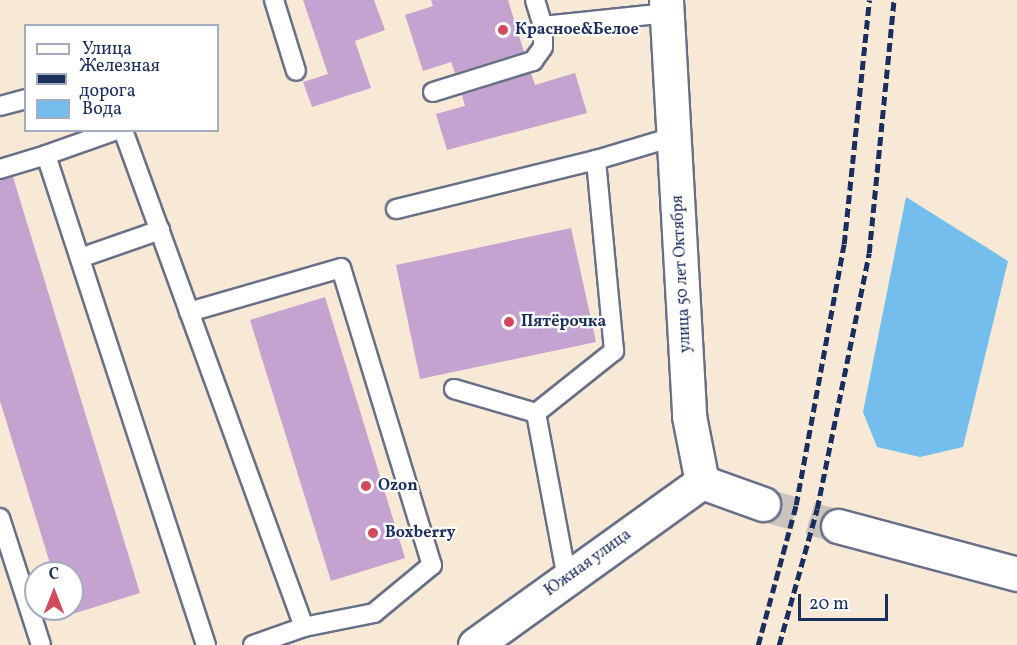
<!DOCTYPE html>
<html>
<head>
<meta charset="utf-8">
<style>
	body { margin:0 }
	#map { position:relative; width:1017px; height:645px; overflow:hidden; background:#f7e9d5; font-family:Vollkorn,serif }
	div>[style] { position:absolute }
	.water>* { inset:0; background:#73beed }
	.building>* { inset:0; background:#c5a3d1 }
	.primary-tunnel>* { height:33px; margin-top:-16.5px; transform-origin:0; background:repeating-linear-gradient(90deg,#cbc4bd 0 33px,transparent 0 49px) }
	.roads { filter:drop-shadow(2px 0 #687088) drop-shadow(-2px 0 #687088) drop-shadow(0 2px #687088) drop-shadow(0 -2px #687088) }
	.lane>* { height:18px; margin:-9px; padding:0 9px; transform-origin:9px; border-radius:9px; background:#fff }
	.street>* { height:33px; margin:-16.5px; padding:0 16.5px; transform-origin:16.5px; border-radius:16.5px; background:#fff }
	.primary>* { height:33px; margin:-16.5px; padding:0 16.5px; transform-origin:16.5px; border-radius:16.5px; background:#fff }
	.rail>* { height:4.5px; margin-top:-2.25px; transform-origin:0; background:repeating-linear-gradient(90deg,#1b2f5e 0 9px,transparent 0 13.5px) }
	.dots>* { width:16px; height:16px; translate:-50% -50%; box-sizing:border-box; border:3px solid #fff; border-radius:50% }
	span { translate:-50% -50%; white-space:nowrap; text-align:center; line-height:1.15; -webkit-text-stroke:4.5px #fff; paint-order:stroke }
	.poi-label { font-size:16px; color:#1b2f5e; font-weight:700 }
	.left { translate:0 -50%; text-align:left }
	.street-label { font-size:16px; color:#1b2f5e }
	.legend { position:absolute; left:24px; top:24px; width:195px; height:108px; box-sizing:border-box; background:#fff; border:2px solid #a4acbf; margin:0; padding:8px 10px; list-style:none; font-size:18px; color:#1b2f5e }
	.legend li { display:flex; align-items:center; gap:12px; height:30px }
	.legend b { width:30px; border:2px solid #a4acbf }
	.north { position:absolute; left:24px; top:561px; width:60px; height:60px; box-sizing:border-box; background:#fff; border:2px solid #a4acbf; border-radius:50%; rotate:0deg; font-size:16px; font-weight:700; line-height:24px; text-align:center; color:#1b2f5e }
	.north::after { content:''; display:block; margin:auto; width:21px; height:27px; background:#d1495b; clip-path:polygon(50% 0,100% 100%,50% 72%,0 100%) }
	.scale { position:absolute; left:798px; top:594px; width:90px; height:27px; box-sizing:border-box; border:3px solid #1b2f5e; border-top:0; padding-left:8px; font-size:18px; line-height:21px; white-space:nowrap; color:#1b2f5e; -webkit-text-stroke:4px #fff; paint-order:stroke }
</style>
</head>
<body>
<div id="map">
	<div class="water">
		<i style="clip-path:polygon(906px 197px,1008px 261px,963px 447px,920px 457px,877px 447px,863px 412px)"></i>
	</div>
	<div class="building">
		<i style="clip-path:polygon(303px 0,374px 0,385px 30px,355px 41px,371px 88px,312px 107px,303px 82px,328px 74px)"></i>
		<i style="clip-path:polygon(431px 0,508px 0,524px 52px,455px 73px,451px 62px,423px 71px,405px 15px,433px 6px)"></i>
		<i style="clip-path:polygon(531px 73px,535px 85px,575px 73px,587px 113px,447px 150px,436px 114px,465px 106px,462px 95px)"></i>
		<i style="clip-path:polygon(13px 177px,140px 593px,66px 616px,64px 609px,72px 609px,72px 573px,53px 573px,0 401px,0 180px)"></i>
		<i style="clip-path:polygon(571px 228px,596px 342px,420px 379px,396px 265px)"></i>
		<i style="clip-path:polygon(325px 297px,405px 558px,331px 581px,250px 320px)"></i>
	</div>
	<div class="primary-tunnel">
		<i style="left:763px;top:504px;width:78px;rotate:16.3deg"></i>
	</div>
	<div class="roads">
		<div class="lane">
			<i style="left:274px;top:0;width:74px;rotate:72.8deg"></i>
			<i style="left:535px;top:0;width:27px;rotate:73deg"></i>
			<i style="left:543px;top:26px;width:125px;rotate:-6deg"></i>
			<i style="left:433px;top:92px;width:105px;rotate:-17.2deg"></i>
			<i style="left:533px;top:61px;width:17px;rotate:-54deg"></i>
			<i style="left:543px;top:47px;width:21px;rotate:-90deg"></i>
			<i style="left:0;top:106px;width:27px;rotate:-15deg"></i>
			<i style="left:123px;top:130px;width:529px;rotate:69.99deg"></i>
			<i style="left:304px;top:627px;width:54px;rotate:160.6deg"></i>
			<i style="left:46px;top:155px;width:75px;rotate:-19.4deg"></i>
			<i style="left:0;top:169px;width:48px;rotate:-16.9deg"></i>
			<i style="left:46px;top:155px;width:515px;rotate:71.92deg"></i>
			<i style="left:396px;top:209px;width:206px;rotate:-13.8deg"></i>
			<i style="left:80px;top:258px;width:85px;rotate:-19.3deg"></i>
			<i style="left:189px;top:312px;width:158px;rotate:-16.1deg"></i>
			<i style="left:341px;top:268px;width:311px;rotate:73deg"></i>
			<i style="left:432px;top:565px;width:75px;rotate:140.4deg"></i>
			<i style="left:374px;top:613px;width:71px;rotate:168.7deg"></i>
			<i style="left:454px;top:389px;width:85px;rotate:16.3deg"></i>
			<i style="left:536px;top:413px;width:100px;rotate:-38.5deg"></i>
			<i style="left:614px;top:351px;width:192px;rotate:-95.4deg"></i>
			<i style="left:596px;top:160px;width:84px;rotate:-16.7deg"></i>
			<i style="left:536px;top:413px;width:168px;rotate:79.4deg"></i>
			<i style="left:0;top:518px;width:133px;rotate:72.1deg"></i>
		</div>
		<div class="street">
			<i style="left:475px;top:645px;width:279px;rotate:-35.7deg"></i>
		</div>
		<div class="primary">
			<i style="left:666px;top:0;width:417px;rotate:86.8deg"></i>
			<i style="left:689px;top:416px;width:67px;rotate:78.9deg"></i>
			<i style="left:702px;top:482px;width:65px;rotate:19.8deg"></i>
			<i style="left:838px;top:526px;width:185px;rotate:15deg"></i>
		</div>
	</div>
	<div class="rail">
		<i style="left:758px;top:645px;width:145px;rotate:-74.8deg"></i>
		<i style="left:796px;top:505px;width:265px;rotate:-79.6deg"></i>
		<i style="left:844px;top:244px;width:245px;rotate:-84.1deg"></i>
		<i style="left:779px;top:645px;width:141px;rotate:-74.4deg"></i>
		<i style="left:817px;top:509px;width:261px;rotate:-78.5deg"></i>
		<i style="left:869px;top:253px;width:254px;rotate:-84.4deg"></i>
	</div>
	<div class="dots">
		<i style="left:503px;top:30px;background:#d1495b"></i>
		<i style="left:509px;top:322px;background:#d1495b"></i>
		<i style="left:366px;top:486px;background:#d1495b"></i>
		<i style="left:373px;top:533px;background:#d1495b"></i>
	</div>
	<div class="poi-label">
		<span class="left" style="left:515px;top:30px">Красное&amp;Белое</span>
		<span class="left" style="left:521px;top:322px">Пятёрочка</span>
		<span class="left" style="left:378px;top:486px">Ozon</span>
		<span class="left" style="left:385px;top:533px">Boxberry</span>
	</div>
	<div class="street-label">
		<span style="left:682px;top:274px;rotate:-93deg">улица 50 лет Октября</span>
		<span style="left:588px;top:563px;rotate:-36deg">Южная улица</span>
	</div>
	<ul class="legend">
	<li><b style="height:8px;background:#fff"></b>Улица</li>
	<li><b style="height:8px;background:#1b2f5e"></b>Железная дорога</li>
	<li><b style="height:16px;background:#73beed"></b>Вода</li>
	</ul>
	<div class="north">С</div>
	<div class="scale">20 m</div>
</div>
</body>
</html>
